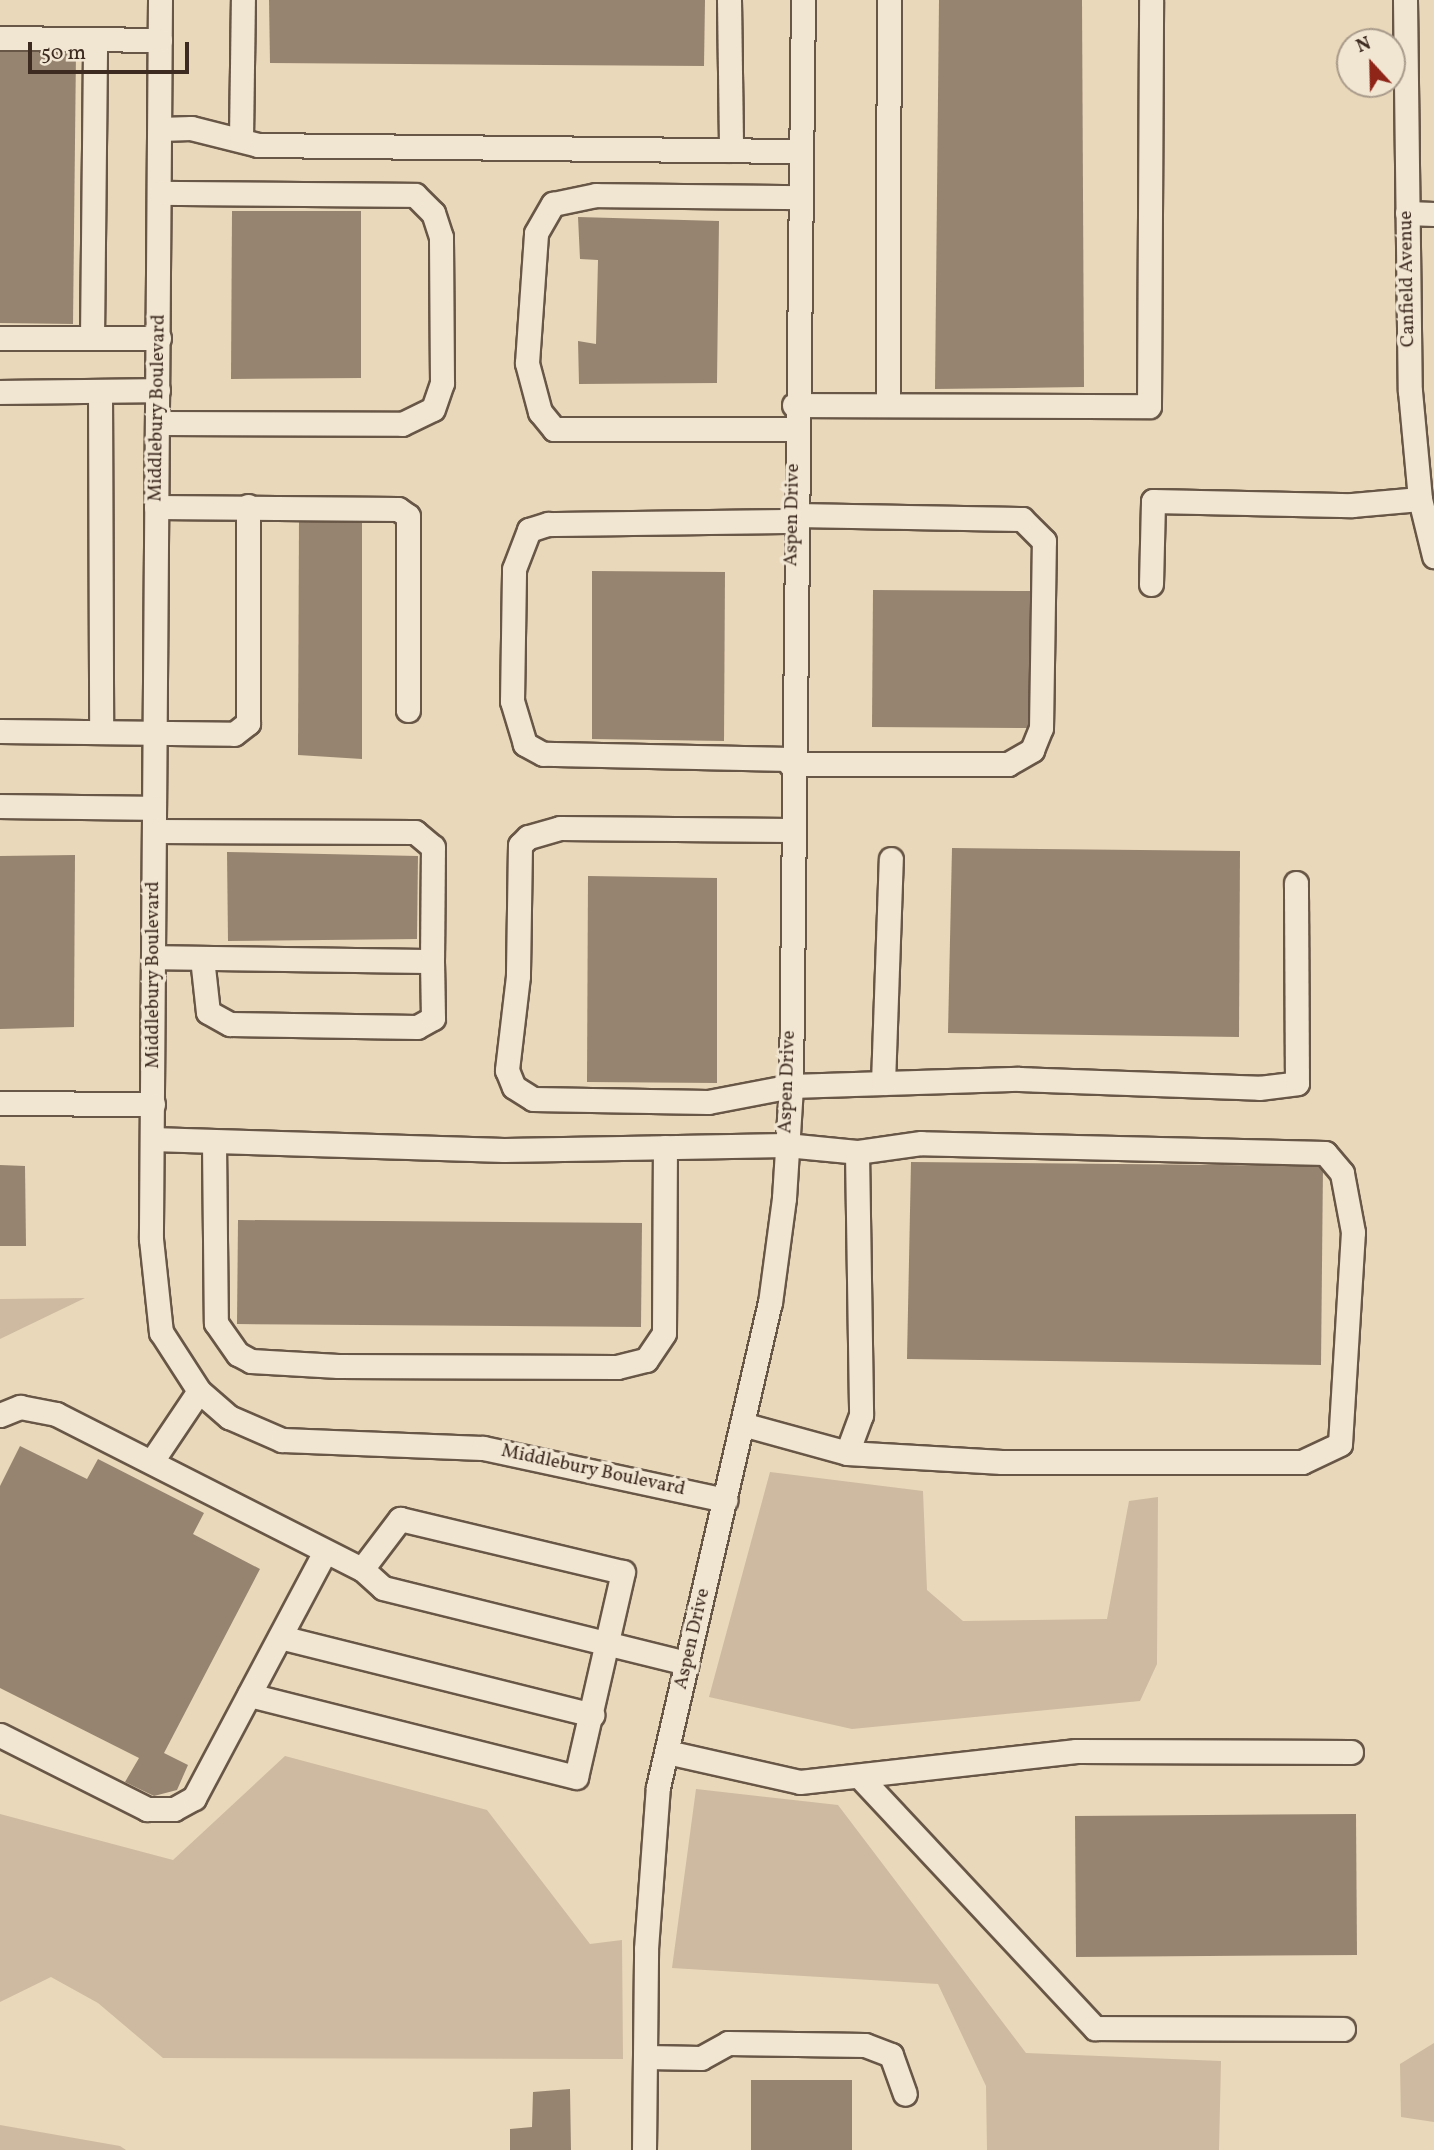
<!DOCTYPE html>
<html>
<head>
<meta charset="utf-8">
<style>
	body { margin:0 }
	#map { position:relative; width:1434px; height:2150px; overflow:hidden; background:#ead8ba; font-family:Vollkorn,serif }
	div>[style] { position:absolute }
	.green>* { inset:0; background:#cdbaa0 }
	.building>* { inset:0; background:#978470 }
	.roads { filter:drop-shadow(2px 0 #685646) drop-shadow(-2px 0 #685646) drop-shadow(0 2px #685646) drop-shadow(0 -2px #685646) }
	.minor>* { height:23px; margin:-11.5px; padding:0 11.5px; transform-origin:11.5px; border-radius:11.5px; background:#f1e6d2 }
	span { translate:-50% -50%; white-space:nowrap; text-align:center; line-height:1.15; -webkit-text-stroke:7px #f1e6d2; paint-order:stroke }
	.street-label { font-size:19px; color:#3d2a20 }
	.north { position:absolute; left:1336px; top:28px; width:70px; height:70px; box-sizing:border-box; background:#f1e6d2; border:2px solid #a99b8b; border-radius:50%; rotate:338deg; font-size:19px; font-weight:700; line-height:28px; text-align:center; color:#3d2a20 }
	.north::after { content:''; display:block; margin:auto; width:24px; height:32px; background:#8f2418; clip-path:polygon(50% 0,100% 100%,50% 72%,0 100%) }
	.scale { position:absolute; left:28px; top:42px; width:161px; height:32px; box-sizing:border-box; border:4px solid #3d2a20; border-top:0; padding-left:9px; font-size:21px; line-height:24px; white-space:nowrap; color:#3d2a20; -webkit-text-stroke:5px #f1e6d2; paint-order:stroke }
</style>
</head>
<body>
<div id="map">
	<div class="green">
		<i style="clip-path:polygon(85px 1298px,0 1339px,0 1299px)"></i>
		<i style="clip-path:polygon(770px 1472px,923px 1491px,927px 1590px,963px 1621px,1107px 1619px,1129px 1501px,1158px 1497px,1157px 1664px,1140px 1701px,852px 1729px,709px 1697px)"></i>
		<i style="clip-path:polygon(285px 1756px,487px 1810px,590px 1944px,622px 1940px,623px 2059px,163px 2058px,98px 2003px,51px 1977px,0 2002px,0 1814px,173px 1860px)"></i>
		<i style="clip-path:polygon(696px 1789px,838px 1805px,1026px 2053px,1221px 2061px,1219px 2150px,987px 2150px,986px 2086px,938px 1984px,672px 1968px)"></i>
		<i style="clip-path:polygon(1434px 2043px,1434px 2122px,1401px 2117px,1400px 2064px)"></i>
		<i style="clip-path:polygon(0 2125px,120px 2146px,126px 2150px,0 2150px)"></i>
	</div>
	<div class="building">
		<i style="clip-path:polygon(269px 0,705px 0,704px 66px,270px 63px)"></i>
		<i style="clip-path:polygon(939px 0,1082px 0,1084px 387px,935px 389px)"></i>
		<i style="clip-path:polygon(0 51px,76px 51px,73px 324px,0 323px)"></i>
		<i style="clip-path:polygon(232px 211px,361px 211px,361px 378px,231px 379px)"></i>
		<i style="clip-path:polygon(578px 217px,719px 221px,717px 383px,579px 384px,578px 341px,596px 344px,598px 260px,580px 259px)"></i>
		<i style="clip-path:polygon(299px 518px,362px 520px,362px 759px,298px 755px)"></i>
		<i style="clip-path:polygon(592px 571px,725px 572px,724px 741px,592px 739px)"></i>
		<i style="clip-path:polygon(873px 590px,1033px 591px,1033px 728px,872px 727px)"></i>
		<i style="clip-path:polygon(952px 848px,1240px 851px,1239px 1037px,948px 1033px)"></i>
		<i style="clip-path:polygon(227px 852px,418px 856px,417px 939px,228px 941px)"></i>
		<i style="clip-path:polygon(75px 855px,74px 1027px,0 1029px,0 856px)"></i>
		<i style="clip-path:polygon(588px 876px,717px 878px,717px 1083px,587px 1082px)"></i>
		<i style="clip-path:polygon(911px 1162px,1323px 1166px,1321px 1365px,907px 1359px)"></i>
		<i style="clip-path:polygon(0 1165px,25px 1166px,26px 1246px,0 1246px)"></i>
		<i style="clip-path:polygon(238px 1220px,642px 1223px,641px 1327px,237px 1324px)"></i>
		<i style="clip-path:polygon(20px 1446px,87px 1479px,98px 1459px,204px 1513px,193px 1534px,260px 1569px,164px 1753px,188px 1765px,177px 1790px,154px 1796px,125px 1782px,139px 1758px,0 1688px,0 1486px)"></i>
		<i style="clip-path:polygon(1356px 1814px,1357px 1955px,1076px 1957px,1075px 1816px)"></i>
		<i style="clip-path:polygon(751px 2080px,852px 2080px,852px 2150px,751px 2150px)"></i>
		<i style="clip-path:polygon(570px 2089px,571px 2150px,510px 2150px,510px 2129px,532px 2127px,533px 2092px)"></i>
	</div>
	<div class="roads">
		<div class="minor">
			<i style="left:160px;top:0;width:1239px;rotate:90.42deg"></i>
			<i style="left:151px;top:1239px;width:94px;rotate:83.9deg"></i>
			<i style="left:161px;top:1332px;width:70px;rotate:57.2deg"></i>
			<i style="left:199px;top:1391px;width:40px;rotate:41deg"></i>
			<i style="left:229px;top:1417px;width:58px;rotate:23.5deg"></i>
			<i style="left:282px;top:1440px;width:201px;rotate:2.3deg"></i>
			<i style="left:483px;top:1448px;width:248px;rotate:12.1deg"></i>
			<i style="left:729px;top:0;width:150px;rotate:89.2deg"></i>
			<i style="left:1405px;top:0;width:391px;rotate:89.3deg"></i>
			<i style="left:1410px;top:391px;width:108px;rotate:84.7deg"></i>
			<i style="left:1420px;top:499px;width:59px;rotate:76.2deg"></i>
			<i style="left:0;top:38px;width:160px;rotate:0.7deg"></i>
			<i style="left:160px;top:129px;width:31px;rotate:-2deg"></i>
			<i style="left:191px;top:128px;width:69px;rotate:14.2deg"></i>
			<i style="left:258px;top:145px;width:539px;rotate:0.64deg"></i>
			<i style="left:241px;top:138px;width:138px;rotate:-89.2deg"></i>
			<i style="left:1407px;top:213px;width:27px;rotate:2deg"></i>
			<i style="left:0;top:338px;width:159px"></i>
			<i style="left:92px;top:338px;width:298px;rotate:-89.4deg"></i>
			<i style="left:100px;top:391px;width:340px;rotate:89.8deg"></i>
			<i style="left:0;top:392px;width:158px;rotate:-0.7deg"></i>
			<i style="left:794px;top:405px;width:355px;rotate:0.2deg"></i>
			<i style="left:1149px;top:406px;width:406px;rotate:-89.7deg"></i>
			<i style="left:888px;top:405px;width:405px;rotate:-89.9deg"></i>
			<i style="left:158px;top:423px;width:244px;rotate:0.2deg"></i>
			<i style="left:402px;top:424px;width:34px;rotate:-26deg"></i>
			<i style="left:433px;top:409px;width:28px;rotate:-71deg"></i>
			<i style="left:442px;top:383px;width:146px;rotate:-90.4deg"></i>
			<i style="left:441px;top:237px;width:25px;rotate:-108deg"></i>
			<i style="left:433px;top:213px;width:25px;rotate:-135deg"></i>
			<i style="left:415px;top:195px;width:254px;rotate:-179.5deg"></i>
			<i style="left:794px;top:429px;width:240px;rotate:180deg"></i>
			<i style="left:554px;top:429px;width:22px;rotate:-129deg"></i>
			<i style="left:540px;top:412px;width:51px;rotate:-104.9deg"></i>
			<i style="left:527px;top:363px;width:130px;rotate:-86deg"></i>
			<i style="left:536px;top:233px;width:34px;rotate:-60deg"></i>
			<i style="left:553px;top:204px;width:44px;rotate:-11.8deg"></i>
			<i style="left:596px;top:195px;width:200px;rotate:0.6deg"></i>
			<i style="left:156px;top:507px;width:242px;rotate:0.5deg"></i>
			<i style="left:398px;top:509px;width:12px;rotate:35deg"></i>
			<i style="left:408px;top:516px;width:194px;rotate:90deg"></i>
			<i style="left:1151px;top:584px;width:83px;rotate:-88.6deg"></i>
			<i style="left:1153px;top:501px;width:199px;rotate:1.2deg"></i>
			<i style="left:1352px;top:505px;width:68px;rotate:-5deg"></i>
			<i style="left:0;top:731px;width:234px;rotate:0.7deg"></i>
			<i style="left:234px;top:734px;width:18px;rotate:-38deg"></i>
			<i style="left:248px;top:723px;width:217px;rotate:-90deg"></i>
			<i style="left:790px;top:759px;width:247px;rotate:-178.8deg"></i>
			<i style="left:543px;top:754px;width:21px;rotate:-151deg"></i>
			<i style="left:525px;top:744px;width:45px;rotate:-106.8deg"></i>
			<i style="left:512px;top:701px;width:132px;rotate:-89.1deg"></i>
			<i style="left:514px;top:569px;width:42px;rotate:-69deg"></i>
			<i style="left:529px;top:530px;width:20px;rotate:-18deg"></i>
			<i style="left:548px;top:524px;width:245px;rotate:-0.7deg"></i>
			<i style="left:790px;top:764px;width:218px"></i>
			<i style="left:1008px;top:764px;width:28px;rotate:-30deg"></i>
			<i style="left:1032px;top:750px;width:24px;rotate:-68deg"></i>
			<i style="left:1041px;top:728px;width:187px;rotate:-89.1deg"></i>
			<i style="left:1044px;top:541px;width:31px;rotate:-135deg"></i>
			<i style="left:1022px;top:519px;width:229px;rotate:-179deg"></i>
			<i style="left:0;top:806px;width:154px;rotate:0.7deg"></i>
			<i style="left:790px;top:830px;width:230px;rotate:-179.5deg"></i>
			<i style="left:560px;top:828px;width:33px;rotate:164deg"></i>
			<i style="left:528px;top:837px;width:11px;rotate:135deg"></i>
			<i style="left:520px;top:845px;width:131px;rotate:90.9deg"></i>
			<i style="left:518px;top:976px;width:95px;rotate:96.7deg"></i>
			<i style="left:507px;top:1070px;width:18px;rotate:68deg"></i>
			<i style="left:514px;top:1087px;width:22px;rotate:32deg"></i>
			<i style="left:533px;top:1099px;width:175px;rotate:1deg"></i>
			<i style="left:708px;top:1102px;width:85px;rotate:-10.9deg"></i>
			<i style="left:791px;top:1086px;width:228px;rotate:-1.8deg"></i>
			<i style="left:1019px;top:1079px;width:240px;rotate:2.1deg"></i>
			<i style="left:1259px;top:1088px;width:38px;rotate:-7deg"></i>
			<i style="left:1297px;top:1083px;width:200px;rotate:-90.3deg"></i>
			<i style="left:154px;top:831px;width:261px;rotate:0.2deg"></i>
			<i style="left:415px;top:832px;width:23px;rotate:40deg"></i>
			<i style="left:433px;top:847px;width:114px;rotate:90.5deg"></i>
			<i style="left:432px;top:961px;width:278px;rotate:-179.2deg"></i>
			<i style="left:202px;top:958px;width:54px;rotate:83.7deg"></i>
			<i style="left:208px;top:1012px;width:25px;rotate:29deg"></i>
			<i style="left:230px;top:1024px;width:187px;rotate:0.9deg"></i>
			<i style="left:417px;top:1027px;width:18px;rotate:-29deg"></i>
			<i style="left:433px;top:1018px;width:57px;rotate:-91deg"></i>
			<i style="left:883px;top:1083px;width:224px;rotate:-88deg"></i>
			<i style="left:0;top:1103px;width:153px;rotate:0.4deg"></i>
			<i style="left:152px;top:1139px;width:352px;rotate:1.8deg"></i>
			<i style="left:504px;top:1150px;width:282px;rotate:-1deg"></i>
			<i style="left:786px;top:1145px;width:71px;rotate:5.6deg"></i>
			<i style="left:857px;top:1152px;width:263px;rotate:89.1deg"></i>
			<i style="left:861px;top:1415px;width:40px;rotate:110.2deg"></i>
			<i style="left:214px;top:1143px;width:180px;rotate:89.4deg"></i>
			<i style="left:216px;top:1323px;width:38px;rotate:55deg"></i>
			<i style="left:238px;top:1354px;width:15px;rotate:28deg"></i>
			<i style="left:251px;top:1361px;width:87px;rotate:3.3deg"></i>
			<i style="left:338px;top:1366px;width:279px;rotate:0.2deg"></i>
			<i style="left:617px;top:1367px;width:30px;rotate:-14deg"></i>
			<i style="left:646px;top:1360px;width:32px;rotate:-56deg"></i>
			<i style="left:664px;top:1333px;width:186px;rotate:-89.7deg"></i>
			<i style="left:0;top:1415px;width:22px;rotate:-22deg"></i>
			<i style="left:20px;top:1407px;width:37px;rotate:11deg"></i>
			<i style="left:56px;top:1414px;width:343px;rotate:26.9deg"></i>
			<i style="left:362px;top:1569px;width:63px;rotate:-52.8deg"></i>
			<i style="left:400px;top:1519px;width:229px;rotate:13.4deg"></i>
			<i style="left:623px;top:1572px;width:210px;rotate:102.9deg"></i>
			<i style="left:576px;top:1777px;width:337px;rotate:-165.9deg"></i>
			<i style="left:742px;top:1424px;width:109px;rotate:15.4deg"></i>
			<i style="left:847px;top:1453px;width:155px;rotate:3.3deg"></i>
			<i style="left:1002px;top:1462px;width:300px"></i>
			<i style="left:1302px;top:1462px;width:42px;rotate:-25.3deg"></i>
			<i style="left:1340px;top:1444px;width:212px;rotate:-86.5deg"></i>
			<i style="left:1353px;top:1232px;width:60px;rotate:-100.6deg"></i>
			<i style="left:1342px;top:1173px;width:26px;rotate:-130deg"></i>
			<i style="left:1325px;top:1153px;width:404px;rotate:-178.6deg"></i>
			<i style="left:921px;top:1143px;width:65px;rotate:172deg"></i>
			<i style="left:152px;top:1461px;width:84px;rotate:-56.1deg"></i>
			<i style="left:362px;top:1569px;width:28px;rotate:42deg"></i>
			<i style="left:383px;top:1588px;width:313px;rotate:13.9deg"></i>
			<i style="left:280px;top:1637px;width:322px;rotate:14deg"></i>
			<i style="left:0;top:1735px;width:165px;rotate:26.7deg"></i>
			<i style="left:147px;top:1809px;width:27px"></i>
			<i style="left:174px;top:1809px;width:23px;rotate:-29deg"></i>
			<i style="left:194px;top:1798px;width:279px;rotate:-62deg"></i>
			<i style="left:667px;top:1752px;width:136px;rotate:12.7deg"></i>
			<i style="left:800px;top:1782px;width:278px;rotate:-6.4deg"></i>
			<i style="left:1076px;top:1751px;width:275px;rotate:0.2deg"></i>
			<i style="left:860px;top:1777px;width:344px;rotate:46.9deg"></i>
			<i style="left:1095px;top:2028px;width:248px;rotate:0.2deg"></i>
			<i style="left:646px;top:2057px;width:55px;rotate:1deg"></i>
			<i style="left:701px;top:2058px;width:31px;rotate:-29deg"></i>
			<i style="left:728px;top:2043px;width:137px;rotate:0.8deg"></i>
			<i style="left:865px;top:2045px;width:28px;rotate:21deg"></i>
			<i style="left:891px;top:2055px;width:41px;rotate:70.3deg"></i>
			<i style="left:644px;top:2150px;width:201px;rotate:-89.4deg"></i>
			<i style="left:646px;top:1949px;width:162px;rotate:-85.8deg"></i>
			<i style="left:658px;top:1787px;width:497px;rotate:-77deg"></i>
			<i style="left:770px;top:1303px;width:106px;rotate:-82.4deg"></i>
			<i style="left:784px;top:1198px;width:112px;rotate:-86.4deg"></i>
			<i style="left:791px;top:1086px;width:1086px;rotate:-89.37deg"></i>
		</div>
	</div>
	<div class="street-label">
		<span style="left:1408px;top:279px;rotate:-91deg">Canfield Avenue</span>
		<span style="left:158px;top:408px;rotate:-89deg">Middlebury Boulevard</span>
		<span style="left:793px;top:515px;rotate:-89deg">Aspen Drive</span>
		<span style="left:154px;top:975px;rotate:-90deg">Middlebury Boulevard</span>
		<span style="left:788px;top:1082px;rotate:-88deg">Aspen Drive</span>
		<span style="left:593px;top:1471px;rotate:12deg">Middlebury Boulevard</span>
		<span style="left:693px;top:1639px;rotate:-77deg">Aspen Drive</span>
	</div>
	<div class="north">N</div>
	<div class="scale">50 m</div>
</div>
</body>
</html>
